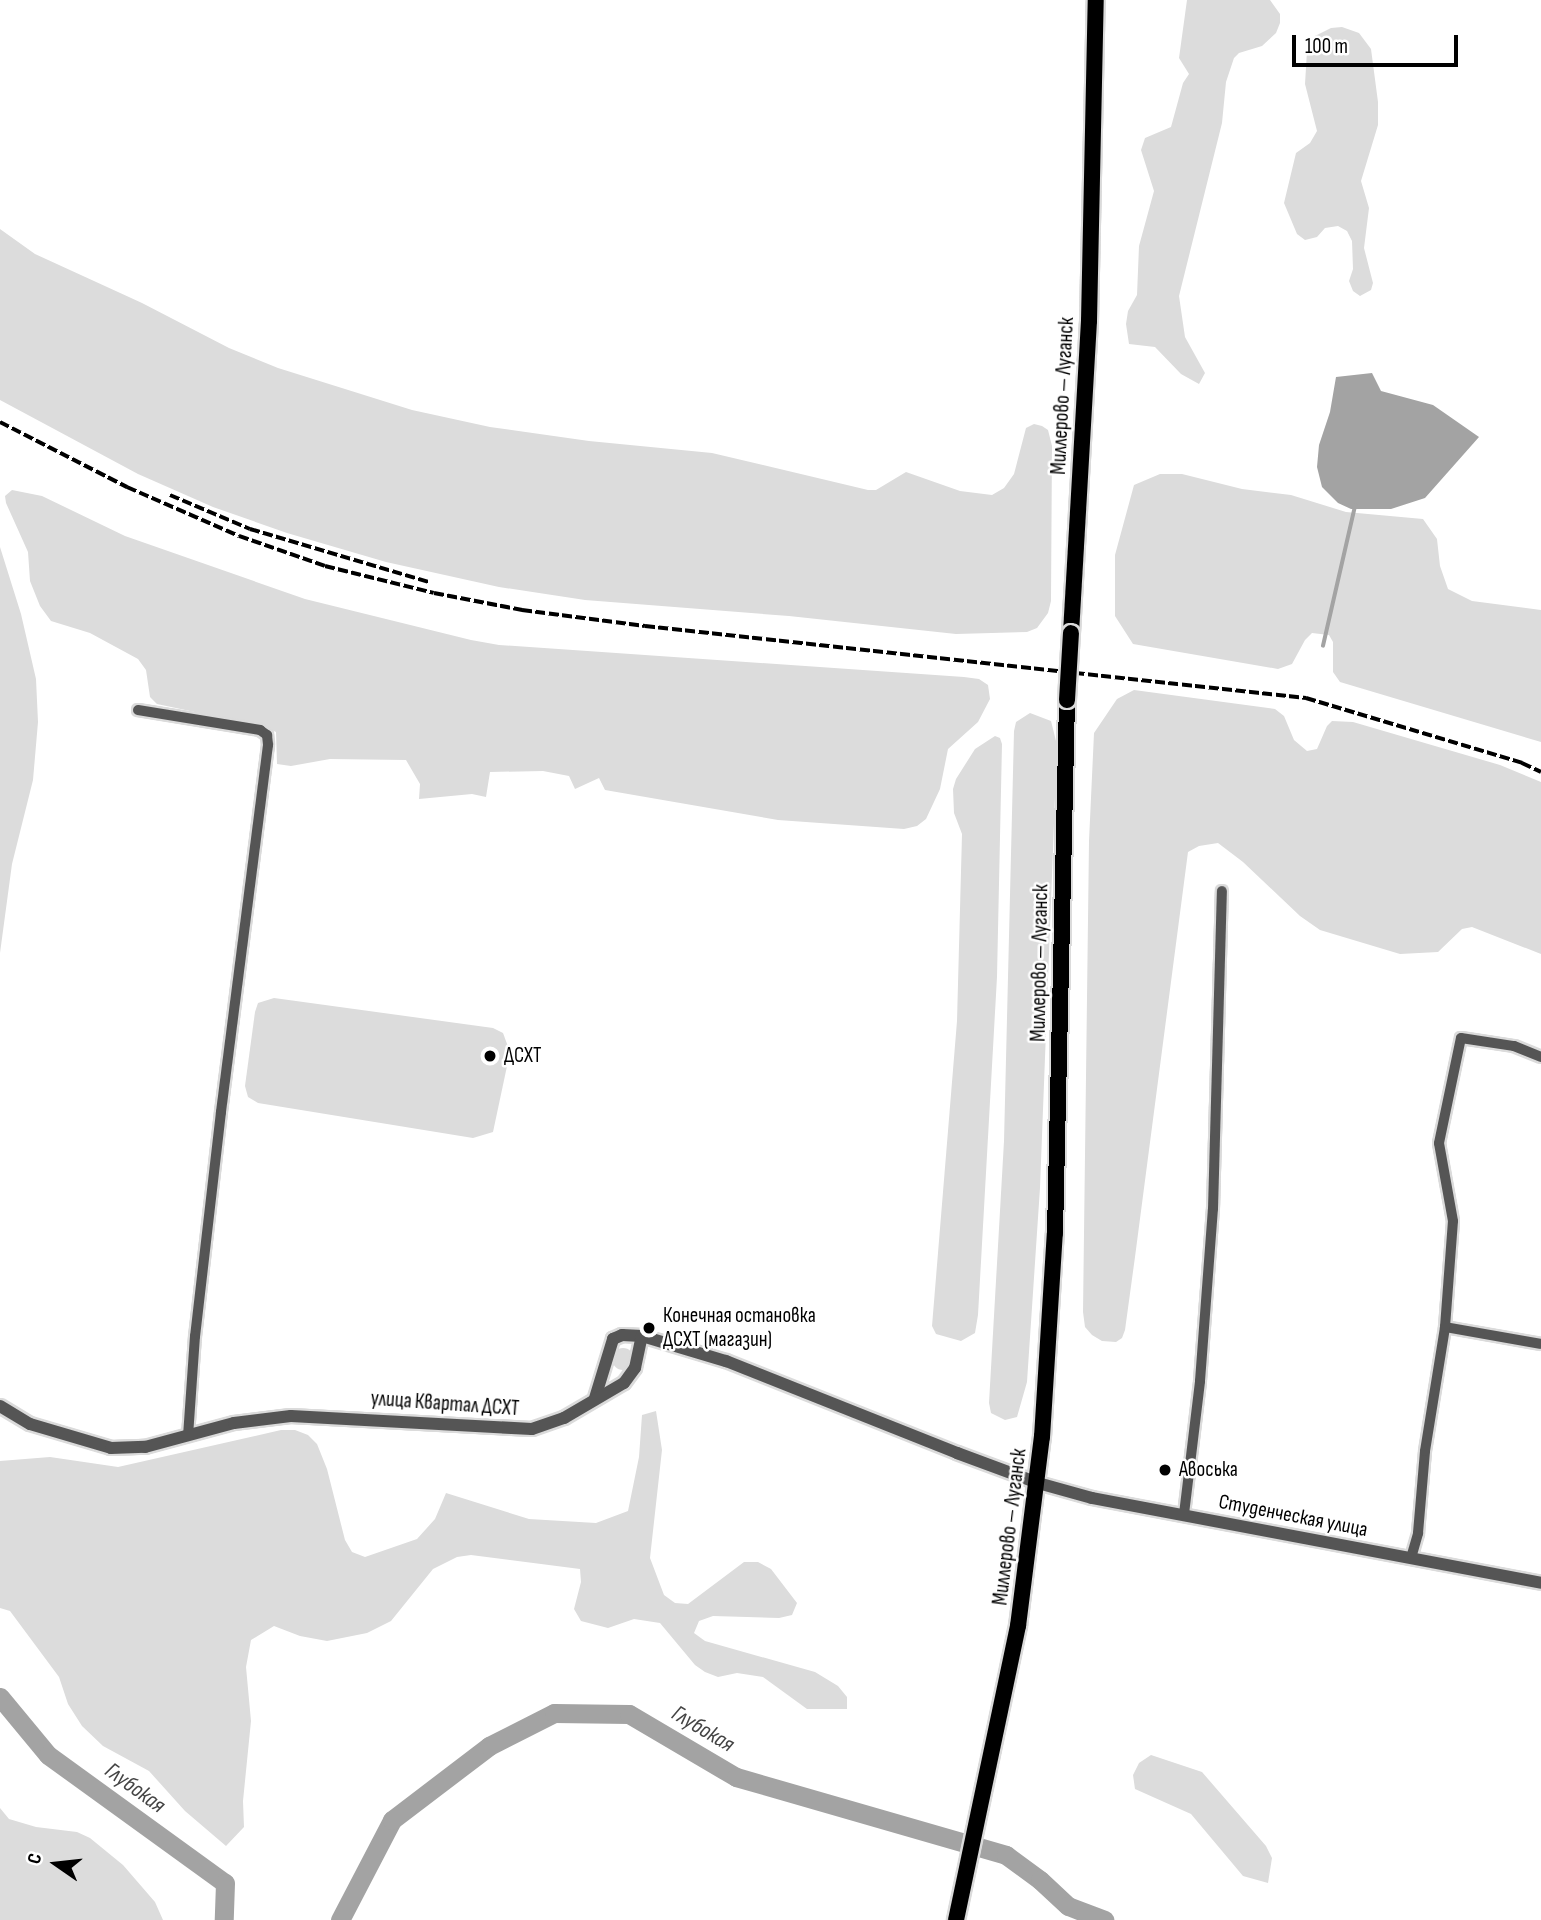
<!DOCTYPE html>
<html>
<head>
<meta charset="utf-8">
<style>
	body { margin:0 }
	#map { position:relative; width:1541px; height:1920px; overflow:hidden; background:#fff; font-family:"Sofia Sans Condensed",sans-serif }
	div>[style] { position:absolute }
	.green>* { inset:0; background:#dcdcdc }
	.round { border-radius:50% }
	.water>* { inset:0; background:#a3a3a3 }
	.stream>* { height:3.5px; margin:-1.75px; padding:0 1.75px; transform-origin:1.75px; border-radius:1.75px; background:#a3a3a3 }
	.river>* { height:19px; margin:-9.5px; padding:0 9.5px; transform-origin:9.5px; border-radius:9.5px; background:#a3a3a3 }
	.roads { filter:drop-shadow(2px 0 #dbdbdb) drop-shadow(-2px 0 #dbdbdb) drop-shadow(0 2px #dbdbdb) drop-shadow(0 -2px #dbdbdb) }
	.minor>* { height:10px; margin:-5px; padding:0 5px; transform-origin:5px; border-radius:5px; background:#555 }
	.tertiary>* { height:12px; margin:-6px; padding:0 6px; transform-origin:6px; border-radius:6px; background:#555 }
	.primary>* { height:16px; margin:-8px; padding:0 8px; transform-origin:8px; border-radius:8px; background:#000 }
	.rail>* { height:3.5px; margin-top:-1.75px; transform-origin:0; background:repeating-linear-gradient(90deg,#000 0 10px,transparent 0 13.5px) }
	.bridges { filter:drop-shadow(2px 0 #dbdbdb) drop-shadow(-2px 0 #dbdbdb) drop-shadow(0 2px #dbdbdb) drop-shadow(0 -2px #dbdbdb) }
	.primary-bridge>* { height:16px; margin:-8px; padding:0 8px; transform-origin:8px; border-radius:8px; background:#000 }
	.dots>* { width:19px; height:19px; translate:-50% -50%; box-sizing:border-box; border:4px solid #fff; border-radius:50% }
	span { translate:-50% -50%; white-space:nowrap; text-align:center; line-height:1.15; -webkit-text-stroke:5px #fff; paint-order:stroke }
	.street-label { font-size:21px; color:#000 }
	.poi-label { font-size:21px; color:#000 }
	.left { translate:0 -50%; text-align:left }
	.water-label { font-size:23px; color:#444; font-style:italic }
	.north { position:absolute; left:21px; top:1829px; width:70px; height:70px; -webkit-text-stroke:5px #fff; paint-order:stroke; rotate:284deg; font-size:19px; font-weight:700; line-height:28px; text-align:center; color:#000 }
	.north::after { content:''; display:block; margin:auto; width:24px; height:32px; background:#000; clip-path:polygon(50% 0,100% 100%,50% 72%,0 100%) }
	.scale { position:absolute; left:1292px; top:35px; width:166px; height:32px; box-sizing:border-box; border:4px solid #000; border-top:0; padding-left:9px; font-size:21px; line-height:24px; white-space:nowrap; color:#000; -webkit-text-stroke:5px #fff; paint-order:stroke }
</style>
</head>
<body>
<div id="map">
	<div class="green">
		<i style="clip-path:polygon(1187px 0,1270px 0,1280px 14px,1280px 23px,1276px 33px,1262px 46px,1239px 53px,1234px 58px,1226px 82px,1222px 123px,1179px 296px,1185px 337px,1205px 373px,1199px 384px,1181px 374px,1155px 347px,1129px 344px,1126px 324px,1128px 311px,1137px 295px,1139px 246px,1154px 191px,1141px 150px,1145px 138px,1171px 127px,1183px 83px,1189px 74px,1179px 58px)"></i>
		<i style="clip-path:polygon(1342px 27px,1359px 33px,1371px 49px,1378px 102px,1378px 125px,1361px 181px,1369px 208px,1364px 248px,1373px 283px,1371px 290px,1360px 296px,1353px 291px,1349px 281px,1353px 269px,1352px 241px,1347px 231px,1338px 226px,1325px 228px,1317px 237px,1305px 240px,1297px 234px,1284px 203px,1296px 153px,1310px 143px,1317px 131px,1305px 84px,1307px 51px,1315px 36px,1331px 28px)"></i>
		<i style="clip-path:polygon(0 229px,35px 254px,142px 303px,229px 348px,278px 368px,412px 410px,490px 427px,589px 441px,712px 453px,868px 490px,876px 490px,906px 472px,960px 491px,992px 495px,1004px 488px,1014px 474px,1026px 428px,1034px 424px,1042px 426px,1048px 430px,1052px 446px,1051px 601px,1048px 613px,1037px 628px,1027px 632px,956px 634px,789px 616px,585px 600px,499px 587px,386px 562px,287px 533px,213px 507px,138px 474px,0 400px)"></i>
		<i style="clip-path:polygon(1160px 474px,1182px 474px,1242px 489px,1291px 495px,1346px 512px,1423px 519px,1437px 539px,1440px 566px,1448px 589px,1472px 601px,1541px 610px,1541px 742px,1340px 682px,1333px 672px,1333px 642px,1329px 635px,1312px 633px,1305px 640px,1292px 664px,1278px 669px,1133px 644px,1115px 616px,1115px 555px,1134px 485px)"></i>
		<i style="clip-path:polygon(12px 490px,42px 496px,125px 536px,305px 599px,471px 640px,499px 645px,964px 677px,979px 679px,988px 685px,990px 699px,978px 722px,948px 749px,940px 789px,926px 819px,917px 826px,904px 829px,778px 820px,605px 790px,599px 778px,575px 789px,569px 776px,543px 771px,490px 772px,486px 797px,472px 794px,419px 799px,420px 784px,406px 760px,330px 759px,291px 766px,277px 764px,276px 732px,265px 727px,157px 704px,150px 697px,146px 670px,138px 659px,90px 633px,51px 621px,40px 606px,30px 581px,28px 552px,6px 503px,5px 496px)"></i>
		<i style="clip-path:polygon(0 547px,21px 614px,36px 679px,38px 722px,33px 780px,12px 864px,0 953px)"></i>
		<i style="clip-path:polygon(1134px 690px,1275px 709px,1284px 716px,1294px 740px,1307px 751px,1317px 749px,1327px 726px,1332px 721px,1353px 722px,1500px 765px,1541px 782px,1541px 954px,1472px 927px,1462px 929px,1438px 952px,1400px 954px,1320px 930px,1300px 916px,1243px 862px,1218px 843px,1199px 846px,1188px 852px,1135px 1257px,1125px 1330px,1122px 1338px,1116px 1342px,1102px 1341px,1092px 1335px,1085px 1327px,1083px 1312px,1089px 841px,1094px 733px,1117px 699px)"></i>
		<i style="clip-path:polygon(1030px 713px,1051px 721px,1057px 745px,1040px 1188px,1027px 1382px,1017px 1417px,1005px 1420px,991px 1413px,989px 1403px,1004px 1141px,1014px 731px,1016px 722px)"></i>
		<i style="clip-path:polygon(995px 736px,1000px 738px,1002px 744px,997px 977px,978px 1315px,975px 1333px,961px 1341px,936px 1334px,932px 1326px,957px 1021px,962px 834px,954px 813px,953px 789px,956px 779px,975px 749px)"></i>
		<i style="clip-path:polygon(274px 998px,493px 1028px,503px 1033px,510px 1052px,493px 1132px,473px 1138px,258px 1103px,248px 1097px,245px 1086px,255px 1012px,258px 1003px)"></i>
		<i class="round" style="left:612px;top:1348px;width:22px;height:22px"></i>
		<i style="clip-path:polygon(656px 1411px,662px 1450px,650px 1558px,664px 1595px,675px 1603px,688px 1604px,744px 1562px,758px 1562px,771px 1569px,797px 1603px,792px 1615px,779px 1618px,713px 1616px,699px 1621px,694px 1633px,705px 1641px,815px 1672px,838px 1686px,847px 1697px,847px 1709px,807px 1709px,763px 1677px,737px 1673px,718px 1677px,705px 1672px,695px 1665px,660px 1623px,634px 1619px,608px 1628px,581px 1621px,574px 1609px,581px 1582px,580px 1569px,471px 1555px,457px 1557px,433px 1569px,391px 1621px,367px 1633px,327px 1641px,300px 1636px,274px 1626px,251px 1640px,246px 1667px,251px 1721px,243px 1801px,244px 1827px,226px 1846px,185px 1811px,149px 1771px,103px 1746px,82px 1726px,68px 1704px,59px 1677px,10px 1611px,0 1608px,0 1461px,50px 1457px,118px 1467px,281px 1430px,295px 1430px,308px 1435px,317px 1444px,327px 1469px,345px 1540px,352px 1552px,365px 1557px,417px 1539px,435px 1519px,446px 1493px,529px 1519px,596px 1523px,628px 1511px,639px 1457px,642px 1415px)"></i>
		<i style="clip-path:polygon(1151px 1755px,1202px 1772px,1266px 1846px,1272px 1858px,1268px 1883px,1243px 1876px,1191px 1814px,1135px 1789px,1133px 1775px,1139px 1763px)"></i>
		<i style="clip-path:polygon(0 1808px,9px 1819px,36px 1827px,77px 1832px,90px 1838px,123px 1865px,155px 1902px,163px 1920px,0 1920px)"></i>
	</div>
	<div class="water">
		<i style="clip-path:polygon(1372px 373px,1381px 391px,1433px 405px,1479px 437px,1425px 498px,1391px 509px,1351px 509px,1338px 503px,1322px 487px,1317px 467px,1319px 445px,1330px 412px,1336px 377px)"></i>
	</div>
	<div class="stream">
		<i style="left:1323px;top:646px;width:144px;rotate:-77.1deg"></i>
	</div>
	<div class="river">
		<i style="left:0;top:1697px;width:75px;rotate:50.4deg"></i>
		<i style="left:48px;top:1755px;width:218px;rotate:35.9deg"></i>
		<i style="left:225px;top:1883px;width:37px;rotate:92deg"></i>
		<i style="left:340px;top:1920px;width:113px;rotate:-62.5deg"></i>
		<i style="left:392px;top:1820px;width:122px;rotate:-37.3deg"></i>
		<i style="left:489px;top:1746px;width:73px;rotate:-26.9deg"></i>
		<i style="left:554px;top:1713px;width:75px;rotate:0.8deg"></i>
		<i style="left:629px;top:1714px;width:124px;rotate:30.5deg"></i>
		<i style="left:736px;top:1777px;width:281px;rotate:16.1deg"></i>
		<i style="left:1006px;top:1855px;width:42px;rotate:36.3deg"></i>
		<i style="left:1040px;top:1880px;width:38px;rotate:43deg"></i>
		<i style="left:1068px;top:1906px;width:39px;rotate:21deg"></i>
	</div>
	<div class="roads">
		<div class="minor">
			<i style="left:138px;top:710px;width:124px;rotate:9.3deg"></i>
			<i style="left:260px;top:730px;width:9px;rotate:36deg"></i>
			<i style="left:267px;top:735px;width:10px;rotate:84deg"></i>
			<i style="left:268px;top:745px;width:370px;rotate:97.3deg"></i>
			<i style="left:221px;top:1112px;width:226px;rotate:96.6deg"></i>
			<i style="left:195px;top:1336px;width:99px;rotate:94deg"></i>
			<i style="left:1445px;top:1327px;width:97px;rotate:10deg"></i>
			<i style="left:1184px;top:1514px;width:134px;rotate:-83.1deg"></i>
			<i style="left:1200px;top:1381px;width:172px;rotate:-85.7deg"></i>
			<i style="left:1213px;top:1209px;width:318px;rotate:-88.4deg"></i>
			<i style="left:1411px;top:1558px;width:26px;rotate:-74deg"></i>
			<i style="left:1418px;top:1533px;width:82px;rotate:-85.1deg"></i>
			<i style="left:1425px;top:1451px;width:126px;rotate:-80.8deg"></i>
			<i style="left:1445px;top:1327px;width:106px;rotate:-85.7deg"></i>
			<i style="left:1453px;top:1221px;width:79px;rotate:-100.2deg"></i>
			<i style="left:1439px;top:1143px;width:107px;rotate:-78.2deg"></i>
			<i style="left:1461px;top:1038px;width:54px;rotate:8.6deg"></i>
			<i style="left:1514px;top:1046px;width:29px;rotate:22deg"></i>
		</div>
		<div class="tertiary">
			<i style="left:595px;top:1398px;width:62px;rotate:-73deg"></i>
			<i style="left:613px;top:1339px;width:10px;rotate:-24deg"></i>
			<i style="left:622px;top:1335px;width:20px;rotate:3deg"></i>
			<i style="left:642px;top:1336px;width:88px;rotate:16.6deg"></i>
			<i style="left:726px;top:1361px;width:249px;rotate:21.7deg"></i>
			<i style="left:957px;top:1453px;width:86px;rotate:20.3deg"></i>
			<i style="left:1038px;top:1483px;width:56px;rotate:15.5deg"></i>
			<i style="left:1092px;top:1498px;width:457px;rotate:10.7deg"></i>
			<i style="left:0;top:1406px;width:35px;rotate:31deg"></i>
			<i style="left:30px;top:1424px;width:84px;rotate:16.5deg"></i>
			<i style="left:111px;top:1448px;width:34px;rotate:-2deg"></i>
			<i style="left:145px;top:1447px;width:92px;rotate:-15.1deg"></i>
			<i style="left:234px;top:1423px;width:57px;rotate:-7deg"></i>
			<i style="left:291px;top:1416px;width:241px;rotate:3.1deg"></i>
			<i style="left:532px;top:1429px;width:34px;rotate:-19deg"></i>
			<i style="left:564px;top:1418px;width:69px;rotate:-30.3deg"></i>
			<i style="left:624px;top:1383px;width:19px;rotate:-54deg"></i>
			<i style="left:635px;top:1368px;width:33px;rotate:-78deg"></i>
		</div>
		<div class="primary">
			<i style="left:1071px;top:633px;width:313px;rotate:-86.7deg"></i>
			<i style="left:1089px;top:321px;width:321px;rotate:-88.8deg"></i>
			<i style="left:956px;top:1920px;width:300px;rotate:-78.1deg"></i>
			<i style="left:1018px;top:1626px;width:191px;rotate:-82.8deg"></i>
			<i style="left:1042px;top:1437px;width:204px;rotate:-86.4deg"></i>
			<i style="left:1055px;top:1233px;width:533px;rotate:-88.71deg"></i>
		</div>
	</div>
	<div class="rail">
		<i style="left:0;top:422px;width:143px;rotate:27.1deg"></i>
		<i style="left:127px;top:487px;width:122px;rotate:23.6deg"></i>
		<i style="left:239px;top:536px;width:91px;rotate:19.2deg"></i>
		<i style="left:325px;top:566px;width:112px;rotate:13.9deg"></i>
		<i style="left:434px;top:593px;width:90px;rotate:10.9deg"></i>
		<i style="left:522px;top:610px;width:124px;rotate:7.4deg"></i>
		<i style="left:645px;top:626px;width:665px;rotate:6.22deg"></i>
		<i style="left:1306px;top:698px;width:226px;rotate:16.7deg"></i>
		<i style="left:1522px;top:763px;width:21px;rotate:25deg"></i>
		<i style="left:170px;top:495px;width:87px;rotate:23deg"></i>
		<i style="left:250px;top:529px;width:187px;rotate:16.5deg"></i>
	</div>
	<div class="bridges">
		<div class="primary-bridge">
			<i style="left:1067px;top:700px;width:67px;rotate:-86.6deg"></i>
		</div>
	</div>
	<div class="dots">
		<i style="left:490px;top:1056px;background:#000"></i>
		<i style="left:649px;top:1328px;background:#000"></i>
		<i style="left:1165px;top:1470px;background:#000"></i>
	</div>
	<div class="street-label">
		<span style="left:1063px;top:396px;rotate:-87deg">Миллерово — Луганск</span>
		<span style="left:1040px;top:963px;rotate:-89deg">Миллерово — Луганск</span>
		<span style="left:445px;top:1404px;rotate:4deg">улица Квартал ДСХТ</span>
		<span style="left:1293px;top:1516px;rotate:11deg">Студенческая улица</span>
		<span style="left:1010px;top:1527px;rotate:-83deg">Миллерово — Луганск</span>
	</div>
	<div class="poi-label">
		<span class="left" style="left:504px;top:1056px">ДСХТ</span>
		<span class="left" style="left:663px;top:1328px">Конечная остановка<br>ДСХТ (магазин)</span>
		<span class="left" style="left:1179px;top:1470px">Авоська</span>
	</div>
	<div class="water-label">
		<span style="left:703px;top:1729px;rotate:31deg">Глубокая</span>
		<span style="left:135px;top:1788px;rotate:36deg">Глубокая</span>
	</div>
	<div class="north">С</div>
	<div class="scale">100 m</div>
</div>
</body>
</html>
